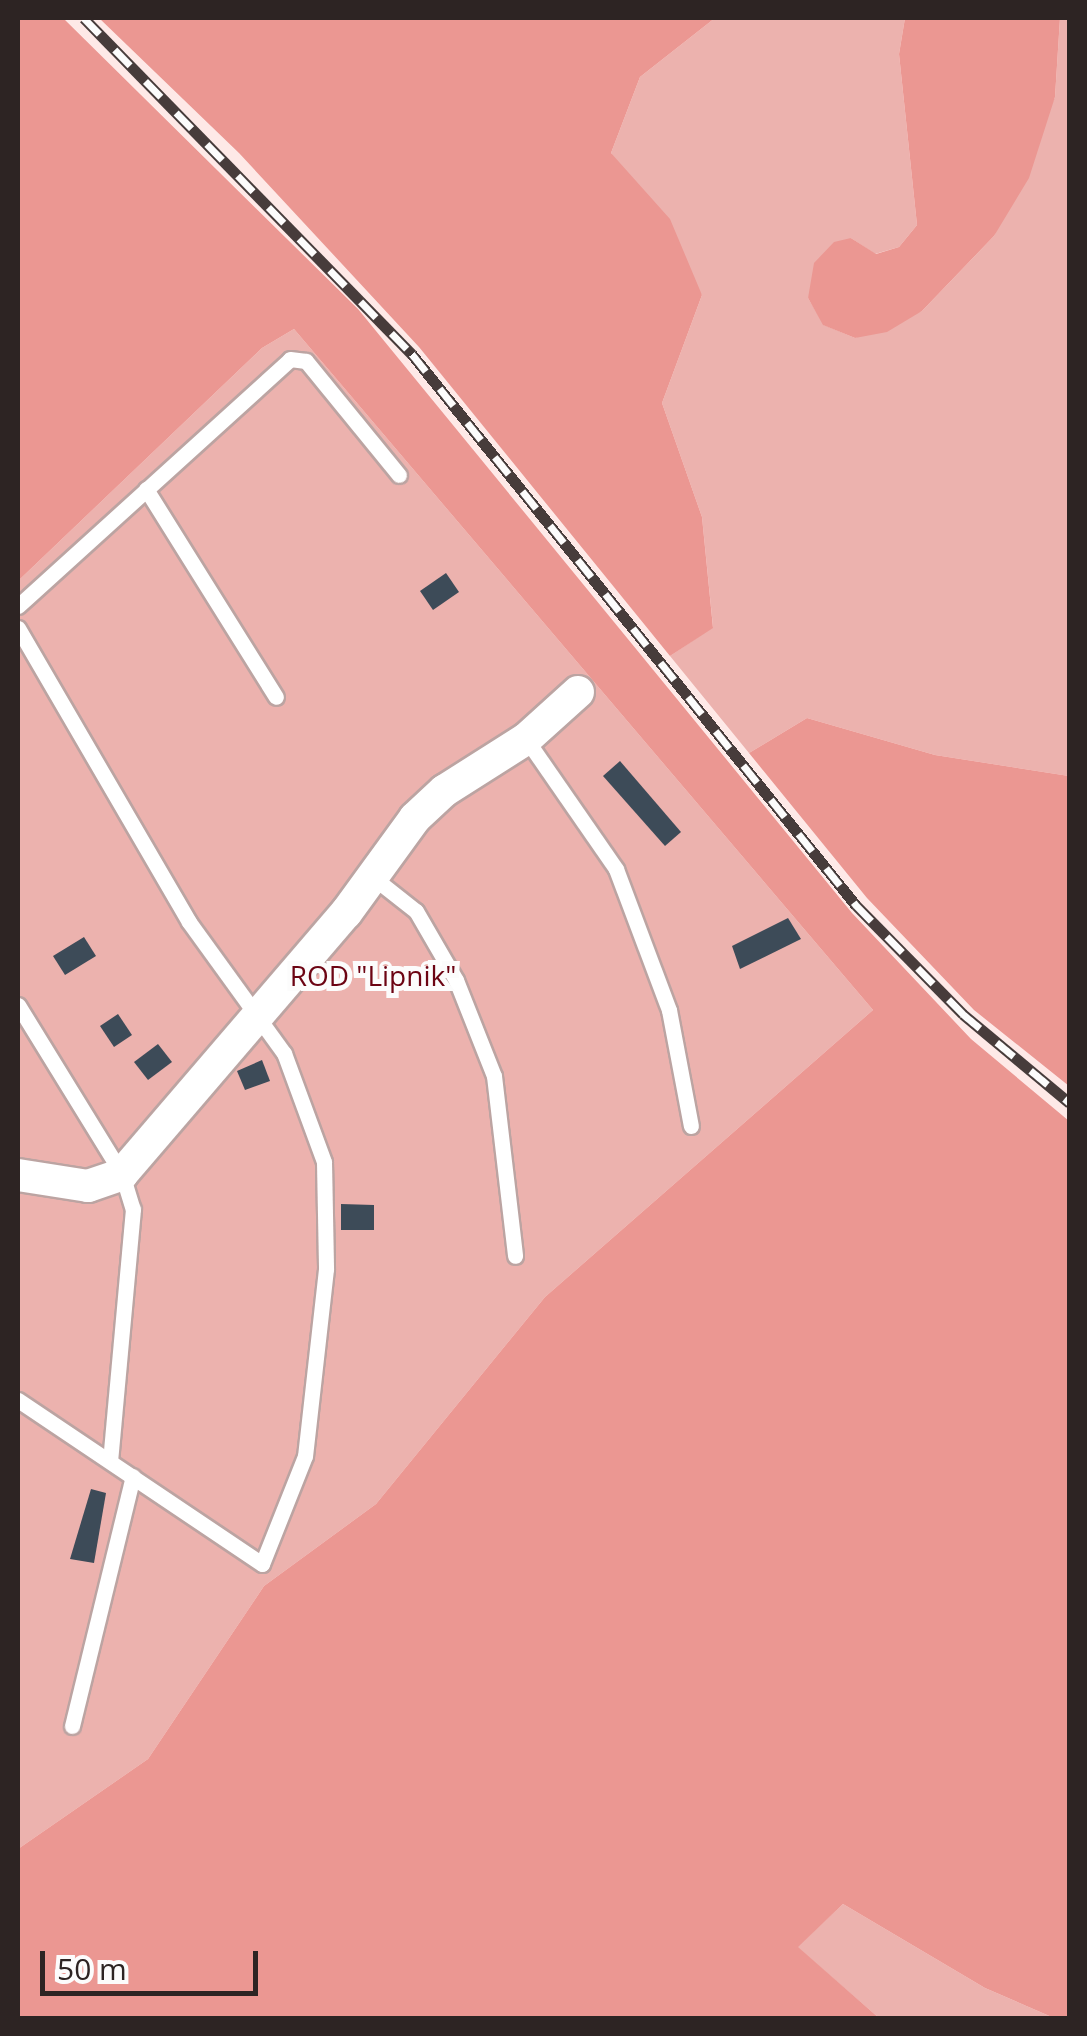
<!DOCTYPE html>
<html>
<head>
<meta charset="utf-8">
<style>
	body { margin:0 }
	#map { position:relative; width:1087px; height:2036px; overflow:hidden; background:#fee9e7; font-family:"Open Sans",sans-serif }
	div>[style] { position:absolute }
	.green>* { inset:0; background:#ecb2ae }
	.forest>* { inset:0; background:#eb9792 }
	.building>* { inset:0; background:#3d4b58 }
	.roads { filter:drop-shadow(2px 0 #bca4a2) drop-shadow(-2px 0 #bca4a2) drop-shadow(0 2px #bca4a2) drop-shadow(0 -2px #bca4a2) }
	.service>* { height:15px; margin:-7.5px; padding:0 7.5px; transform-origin:7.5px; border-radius:7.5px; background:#fff }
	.minor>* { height:32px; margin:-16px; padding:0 16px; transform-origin:16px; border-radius:16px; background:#fff }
	.rail>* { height:11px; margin-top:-5.5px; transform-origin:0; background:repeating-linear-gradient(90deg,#fcfcfc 0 22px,#473c3b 0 44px); box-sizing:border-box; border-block:2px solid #473c3b }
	span { translate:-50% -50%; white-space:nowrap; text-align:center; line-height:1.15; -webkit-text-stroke:10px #fcfcfc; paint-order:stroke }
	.park-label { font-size:28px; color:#6c0413 }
	.frame { position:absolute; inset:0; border:20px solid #2d2423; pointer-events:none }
	.scale { position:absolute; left:40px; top:1951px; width:218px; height:45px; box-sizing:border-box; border:5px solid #2d2423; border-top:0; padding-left:12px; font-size:30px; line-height:35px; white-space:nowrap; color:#2d2423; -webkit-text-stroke:8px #fcfcfc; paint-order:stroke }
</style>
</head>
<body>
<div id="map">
	<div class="green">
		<i style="clip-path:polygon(715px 18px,905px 18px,899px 54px,917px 225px,899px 247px,875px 254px,851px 238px,808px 298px,824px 325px,855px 338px,922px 311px,994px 236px,1055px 97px,1060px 18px,1069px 18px,1069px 776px,935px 755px,807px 718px,749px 753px,670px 656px,713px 627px,702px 517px,662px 403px,702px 295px,611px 153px,640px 77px)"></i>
		<i style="clip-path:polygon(294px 329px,873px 1010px,545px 1297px,376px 1504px,264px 1586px,148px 1759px,18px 1849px,18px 581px,262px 348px)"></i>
		<i style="clip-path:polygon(843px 1904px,985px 1988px,1054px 2018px,879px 2018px,797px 1947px)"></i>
	</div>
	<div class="forest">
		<i style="clip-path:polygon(18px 18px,63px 18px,358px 309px,852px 913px,971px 1039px,1069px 1121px,1069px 2018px,1054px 2018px,985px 1988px,843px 1904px,798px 1947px,879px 2018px,18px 2018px,18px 1849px,148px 1759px,264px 1586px,376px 1504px,545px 1297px,873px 1010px,294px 329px,262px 348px,18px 581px)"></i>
		<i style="clip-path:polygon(99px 18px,715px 18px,640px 77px,611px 153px,670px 219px,702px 295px,662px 403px,702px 517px,713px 628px,670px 656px,419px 347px,239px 153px)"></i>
		<i style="clip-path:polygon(905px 18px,1060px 18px,1055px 97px,1029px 178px,994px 236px,922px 311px,887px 332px,855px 338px,823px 325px,808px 298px,814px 263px,834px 242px,851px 238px,876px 254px,899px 247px,917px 225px,899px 54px)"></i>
		<i style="clip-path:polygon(807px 718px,935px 755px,1069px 776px,1069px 1086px,974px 1010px,867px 898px,749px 753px)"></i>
	</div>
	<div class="building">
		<i style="clip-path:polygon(446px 573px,459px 592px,433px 610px,420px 591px)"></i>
		<i style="clip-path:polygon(620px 761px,681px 832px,665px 846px,603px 776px)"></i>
		<i style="clip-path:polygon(788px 918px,801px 939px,740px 969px,732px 946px)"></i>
		<i style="clip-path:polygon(84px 937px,96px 956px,65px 975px,53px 956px)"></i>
		<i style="clip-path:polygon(118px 1014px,132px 1035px,114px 1047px,100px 1026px)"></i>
		<i style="clip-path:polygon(158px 1044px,172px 1062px,148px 1080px,134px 1062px)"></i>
		<i style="clip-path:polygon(262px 1060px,270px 1081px,245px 1090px,237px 1071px)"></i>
		<i style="clip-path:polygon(341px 1204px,374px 1205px,374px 1230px,341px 1230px)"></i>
		<i style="clip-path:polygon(91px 1489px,106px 1493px,94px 1563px,70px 1559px)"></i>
	</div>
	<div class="roads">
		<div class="service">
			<i style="left:146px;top:489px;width:245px;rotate:58deg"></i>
			<i style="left:18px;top:606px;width:367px;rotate:-42.2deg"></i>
			<i style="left:290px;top:359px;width:16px;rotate:7deg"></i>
			<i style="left:306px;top:361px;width:147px;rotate:50.8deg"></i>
			<i style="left:18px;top:628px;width:340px;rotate:59.8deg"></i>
			<i style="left:189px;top:922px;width:162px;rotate:54.1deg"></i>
			<i style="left:284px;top:1053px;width:116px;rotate:69.8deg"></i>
			<i style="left:324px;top:1162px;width:107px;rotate:88.9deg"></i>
			<i style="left:326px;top:1269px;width:188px;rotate:96.4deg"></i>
			<i style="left:305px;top:1456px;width:116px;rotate:111.7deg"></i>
			<i style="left:262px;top:1564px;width:294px;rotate:-146.1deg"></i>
			<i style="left:526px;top:739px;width:158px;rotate:55.3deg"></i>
			<i style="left:616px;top:869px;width:151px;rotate:69.4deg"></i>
			<i style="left:669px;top:1010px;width:118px;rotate:79.3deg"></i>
			<i style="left:374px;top:878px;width:53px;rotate:38.2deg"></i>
			<i style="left:416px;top:911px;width:80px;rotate:59.9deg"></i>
			<i style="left:456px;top:980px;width:103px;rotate:68.4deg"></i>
			<i style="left:494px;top:1076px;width:181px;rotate:83.3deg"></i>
			<i style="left:18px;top:1005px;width:198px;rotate:58.4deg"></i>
			<i style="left:122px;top:1174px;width:37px;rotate:73deg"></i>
			<i style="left:133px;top:1209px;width:252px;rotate:95.2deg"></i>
			<i style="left:72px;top:1726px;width:257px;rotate:-76.3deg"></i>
		</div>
		<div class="minor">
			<i style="left:18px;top:1175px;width:71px;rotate:8.9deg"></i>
			<i style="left:88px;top:1186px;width:36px;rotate:-19deg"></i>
			<i style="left:122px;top:1174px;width:344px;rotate:-49.4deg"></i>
			<i style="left:346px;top:913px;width:117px;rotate:-54deg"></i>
			<i style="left:415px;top:818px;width:40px;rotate:-43deg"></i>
			<i style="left:444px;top:791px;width:97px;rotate:-32.4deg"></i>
			<i style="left:526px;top:739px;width:70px;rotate:-42.1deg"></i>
		</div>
	</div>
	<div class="rail">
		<i style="left:84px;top:18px;width:470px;rotate:45.7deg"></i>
		<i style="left:412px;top:354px;width:708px;rotate:51.14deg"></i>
		<i style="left:856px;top:905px;width:153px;rotate:45.5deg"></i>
		<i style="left:963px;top:1014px;width:139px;rotate:39.8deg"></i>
	</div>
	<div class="park-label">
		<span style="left:373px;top:975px">ROD "Lipnik"</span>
	</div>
	<div class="frame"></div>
	<div class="scale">50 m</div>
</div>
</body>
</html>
